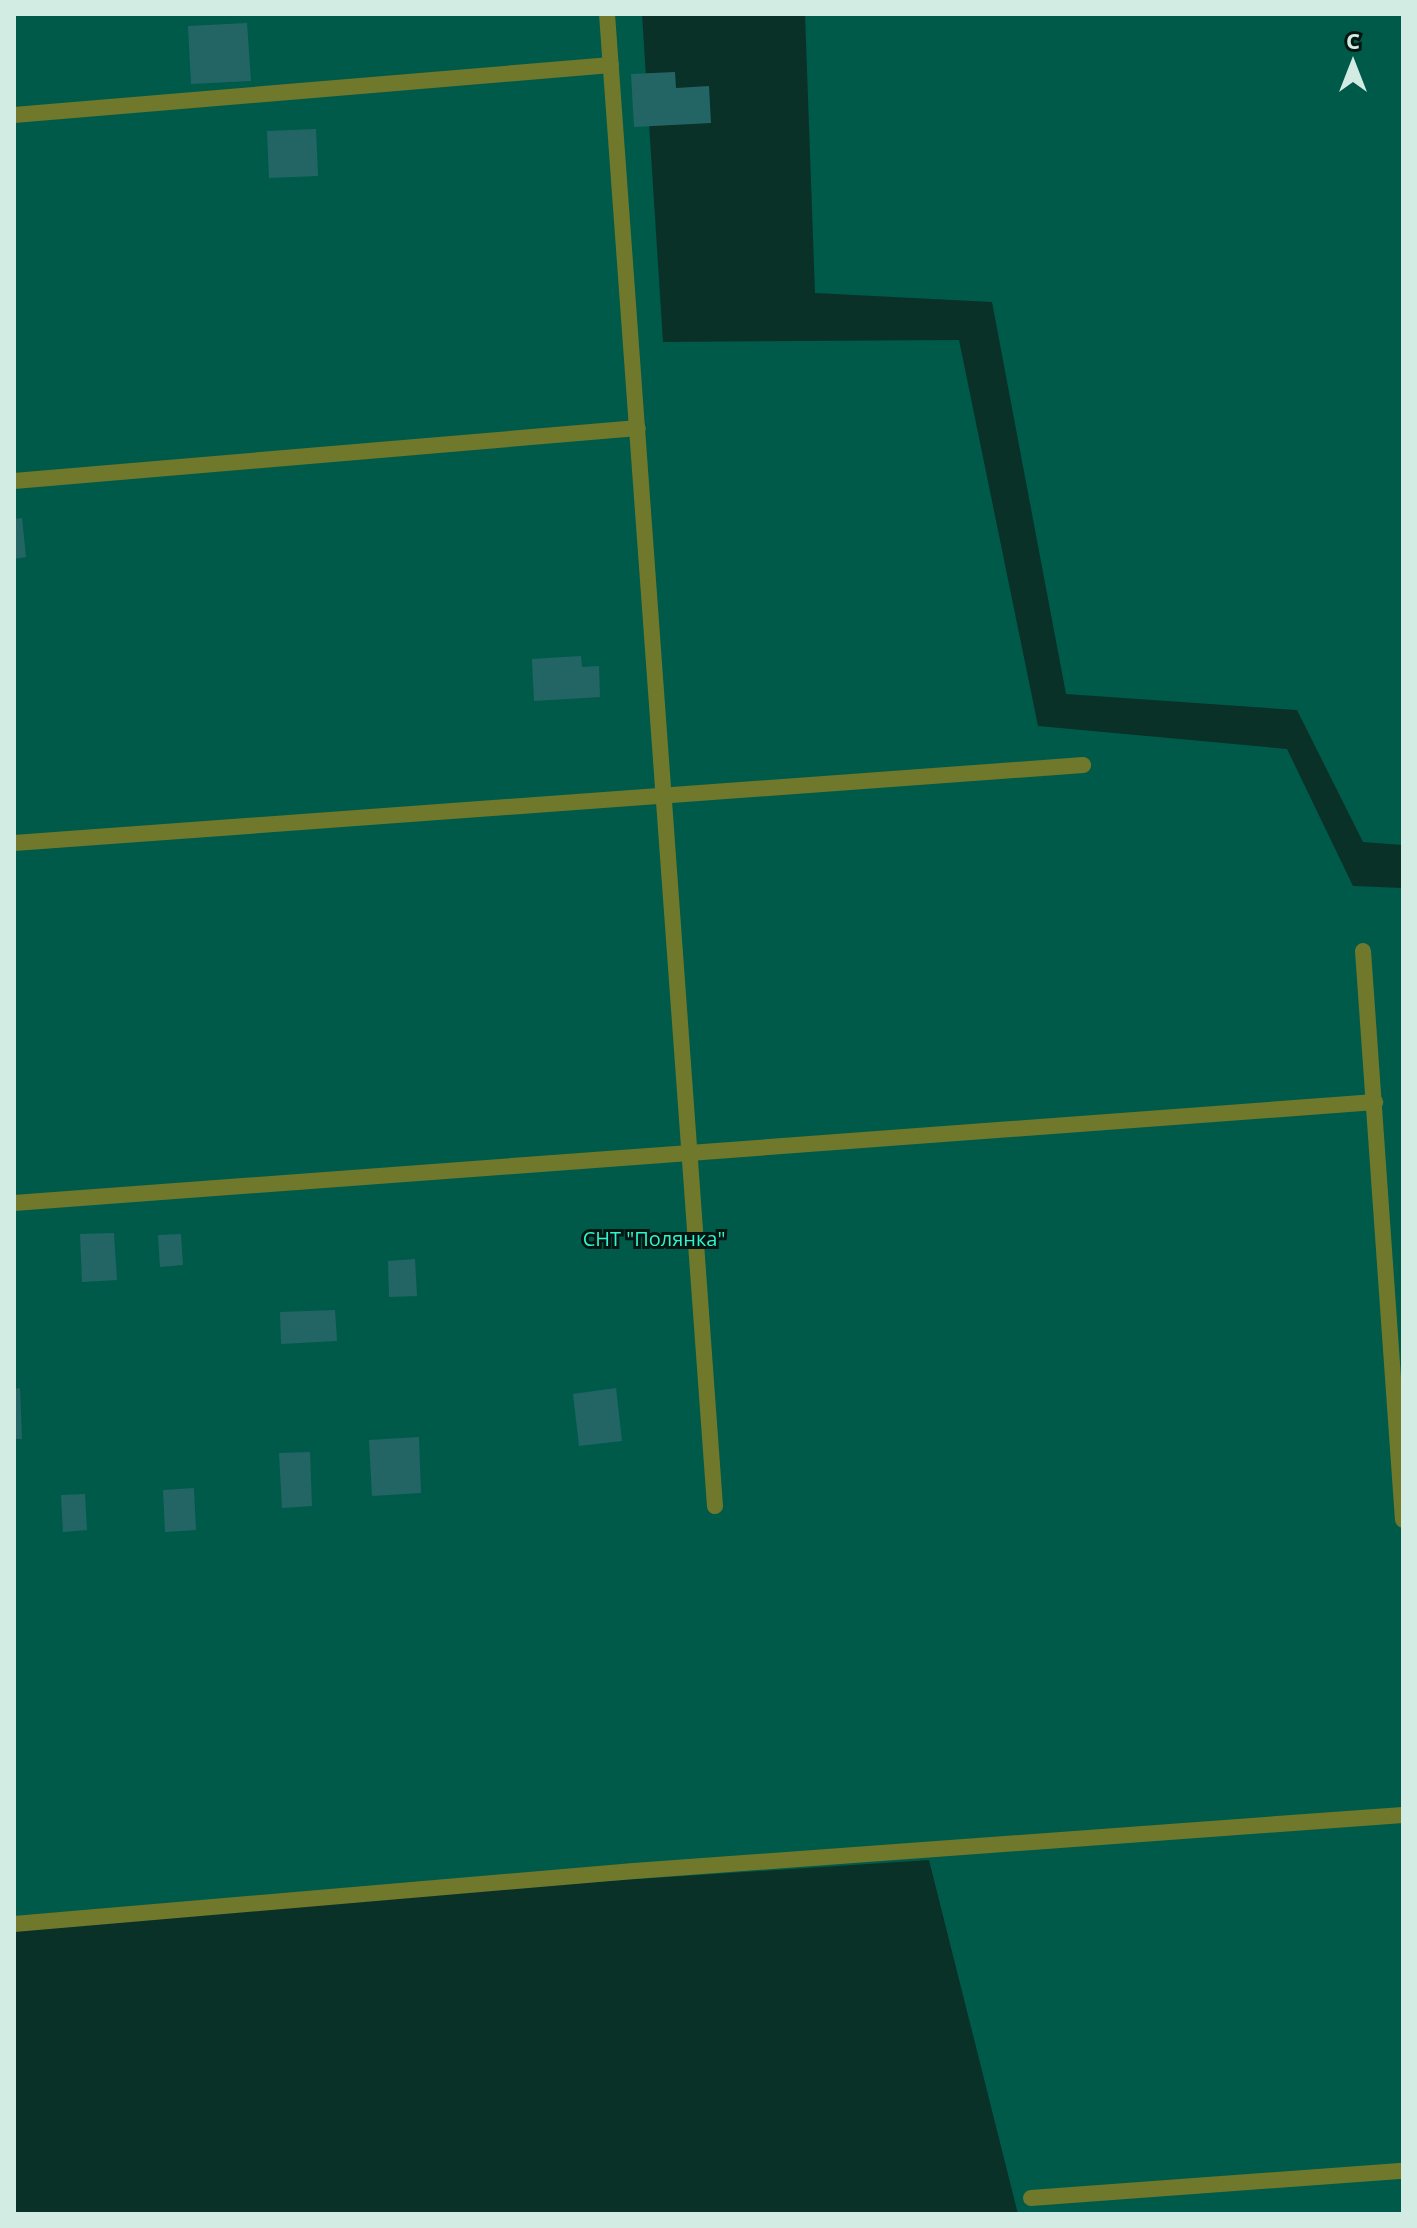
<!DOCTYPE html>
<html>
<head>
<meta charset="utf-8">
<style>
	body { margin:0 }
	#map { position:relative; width:1417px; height:2228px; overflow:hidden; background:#093128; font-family:"Open Sans",sans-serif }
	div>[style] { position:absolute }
	.green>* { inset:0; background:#005a49 }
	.building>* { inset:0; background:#236565 }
	.service>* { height:16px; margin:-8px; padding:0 8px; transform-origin:8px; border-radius:8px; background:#70782b }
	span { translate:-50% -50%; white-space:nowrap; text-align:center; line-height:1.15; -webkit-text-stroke:6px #031611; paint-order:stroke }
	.park-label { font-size:20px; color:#31f3cc }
	.frame { position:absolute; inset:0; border:16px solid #d2ece4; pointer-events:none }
	.north { position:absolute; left:1313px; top:24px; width:80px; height:80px; -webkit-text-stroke:6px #031611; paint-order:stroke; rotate:0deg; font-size:22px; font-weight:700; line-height:32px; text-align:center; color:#d2ece4 }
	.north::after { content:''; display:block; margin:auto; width:28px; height:36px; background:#d2ece4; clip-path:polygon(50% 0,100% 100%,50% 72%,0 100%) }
</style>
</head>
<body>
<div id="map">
	<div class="green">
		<i style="clip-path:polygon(14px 14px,642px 14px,663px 342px,959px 340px,1038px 726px,1287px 749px,1353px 886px,1403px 888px,1403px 2214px,1018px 2214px,929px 1860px,14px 1920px)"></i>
		<i style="clip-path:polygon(805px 14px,1403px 14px,1403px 845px,1363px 842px,1297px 710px,1066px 694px,992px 302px,815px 293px)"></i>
	</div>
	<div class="building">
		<i style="clip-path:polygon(247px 23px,251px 81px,191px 84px,188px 26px)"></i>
		<i style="clip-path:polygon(675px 72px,676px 88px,709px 86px,711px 123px,634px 127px,631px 74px)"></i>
		<i style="clip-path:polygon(316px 129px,318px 176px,269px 178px,267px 131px)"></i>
		<i style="clip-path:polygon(22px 518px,26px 557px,14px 559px,14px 519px)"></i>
		<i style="clip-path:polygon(581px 656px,582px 667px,599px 666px,600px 697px,534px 701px,532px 659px)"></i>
		<i style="clip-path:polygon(114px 1233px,117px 1280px,82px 1282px,80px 1234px)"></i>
		<i style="clip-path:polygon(181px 1234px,183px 1265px,160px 1267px,158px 1235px)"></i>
		<i style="clip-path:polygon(415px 1259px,417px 1296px,389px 1297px,388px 1261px)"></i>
		<i style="clip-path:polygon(335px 1310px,337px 1341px,281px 1344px,280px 1312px)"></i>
		<i style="clip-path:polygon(20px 1388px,22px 1439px,14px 1439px,14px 1389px)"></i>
		<i style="clip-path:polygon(616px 1388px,622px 1441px,579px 1446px,573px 1394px)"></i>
		<i style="clip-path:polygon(419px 1437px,421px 1493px,372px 1496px,369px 1440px)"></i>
		<i style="clip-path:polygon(310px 1452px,312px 1506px,282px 1508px,279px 1453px)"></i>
		<i style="clip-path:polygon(194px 1488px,196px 1530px,165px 1532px,163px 1490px)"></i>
		<i style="clip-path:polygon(85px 1494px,87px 1530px,63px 1532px,61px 1495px)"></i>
	</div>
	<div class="service">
		<i style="left:607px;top:14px;width:1496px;rotate:85.86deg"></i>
		<i style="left:14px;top:115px;width:599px;rotate:-4.79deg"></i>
		<i style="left:14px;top:481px;width:626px;rotate:-4.85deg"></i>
		<i style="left:14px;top:843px;width:1072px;rotate:-4.17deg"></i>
		<i style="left:1363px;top:951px;width:570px;rotate:85.98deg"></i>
		<i style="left:14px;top:1203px;width:1365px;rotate:-4.24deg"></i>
		<i style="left:14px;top:1924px;width:622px;rotate:-4.89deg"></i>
		<i style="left:634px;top:1871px;width:771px;rotate:-4.17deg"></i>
		<i style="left:1031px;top:2198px;width:373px;rotate:-4.2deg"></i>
	</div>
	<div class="park-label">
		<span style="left:654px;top:1238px">СНТ "Полянка"</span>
	</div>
	<div class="frame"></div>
	<div class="north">С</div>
</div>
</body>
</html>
